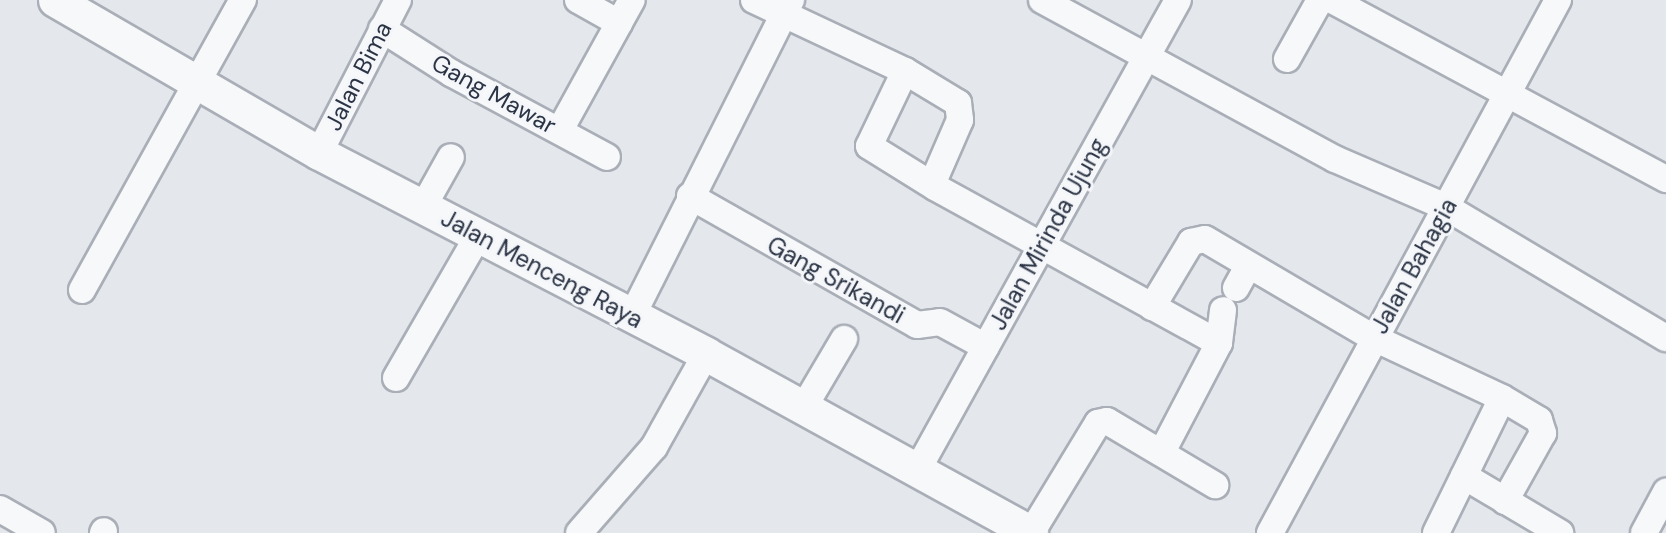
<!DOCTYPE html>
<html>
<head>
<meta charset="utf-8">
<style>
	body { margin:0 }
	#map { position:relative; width:1666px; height:533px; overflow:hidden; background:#e4e7ec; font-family:"DM Sans",sans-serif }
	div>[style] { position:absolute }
	.roads { filter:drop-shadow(2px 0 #a9aeb7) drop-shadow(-2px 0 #a9aeb7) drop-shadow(0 2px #a9aeb7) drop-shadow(0 -2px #a9aeb7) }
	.minor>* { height:26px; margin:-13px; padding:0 13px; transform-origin:13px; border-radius:13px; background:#f7f8fa }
	.tertiary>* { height:33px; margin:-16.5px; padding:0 16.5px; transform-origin:16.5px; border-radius:16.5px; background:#f7f8fa }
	span { translate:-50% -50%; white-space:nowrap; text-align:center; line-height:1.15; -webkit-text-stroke:6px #f4f6f9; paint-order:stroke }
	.street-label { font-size:24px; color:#2b3445 }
</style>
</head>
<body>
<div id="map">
	<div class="roads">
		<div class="minor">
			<i style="left:578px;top:0;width:47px;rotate:29.3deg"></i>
			<i style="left:619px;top:23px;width:26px;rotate:-61deg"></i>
			<i style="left:754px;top:0;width:167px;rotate:25.2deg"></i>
			<i style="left:905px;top:71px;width:62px;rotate:31.1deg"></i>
			<i style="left:958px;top:103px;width:17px;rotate:83deg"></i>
			<i style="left:960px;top:120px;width:68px;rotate:113.5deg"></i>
			<i style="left:1042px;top:0;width:333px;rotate:28.5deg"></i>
			<i style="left:1335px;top:159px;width:121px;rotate:23.4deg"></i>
			<i style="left:1446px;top:207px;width:256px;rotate:30.8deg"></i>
			<i style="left:1332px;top:0;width:379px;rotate:28.2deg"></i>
			<i style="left:382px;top:29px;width:82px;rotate:32.5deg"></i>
			<i style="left:451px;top:73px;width:177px;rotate:28.3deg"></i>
			<i style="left:1287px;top:59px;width:68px;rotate:-60.8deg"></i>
			<i style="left:905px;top:71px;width:83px;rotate:115.6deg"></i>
			<i style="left:869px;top:146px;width:78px;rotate:31.8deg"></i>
			<i style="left:935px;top:187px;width:324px;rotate:28.8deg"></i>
			<i style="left:560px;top:130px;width:122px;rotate:-61.1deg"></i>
			<i style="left:319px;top:153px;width:172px;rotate:-62.7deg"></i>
			<i style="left:690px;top:196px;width:261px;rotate:29.6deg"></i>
			<i style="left:917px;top:325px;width:23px;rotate:-7deg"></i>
			<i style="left:940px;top:322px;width:52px;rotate:28.5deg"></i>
			<i style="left:423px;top:207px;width:57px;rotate:-60.8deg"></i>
			<i style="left:1236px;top:288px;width:26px;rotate:-61deg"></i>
			<i style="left:82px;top:290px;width:332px;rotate:-61deg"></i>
			<i style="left:1152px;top:307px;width:76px;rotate:-59deg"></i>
			<i style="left:1191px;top:242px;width:14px;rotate:-12deg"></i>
			<i style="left:1205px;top:239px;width:196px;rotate:30.4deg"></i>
			<i style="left:1374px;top:338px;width:141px;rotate:25.1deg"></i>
			<i style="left:1502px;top:398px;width:43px;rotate:30.7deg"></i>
			<i style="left:1539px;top:420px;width:14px;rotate:73deg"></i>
			<i style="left:1543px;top:433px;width:78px;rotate:119.2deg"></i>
			<i style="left:632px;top:316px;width:354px;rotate:-63.3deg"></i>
			<i style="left:396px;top:378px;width:164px;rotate:-60deg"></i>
			<i style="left:804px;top:407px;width:79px;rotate:-59.5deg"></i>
			<i style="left:1162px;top:452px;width:123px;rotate:-62.4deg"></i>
			<i style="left:1219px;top:343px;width:33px;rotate:-83deg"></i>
			<i style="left:918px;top:469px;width:536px;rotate:-61deg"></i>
			<i style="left:1464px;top:476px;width:112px;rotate:30.7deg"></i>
			<i style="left:0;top:509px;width:48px;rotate:29.7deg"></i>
			<i style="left:103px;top:533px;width:2px;rotate:-63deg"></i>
			<i style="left:579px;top:533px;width:114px;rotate:-48.9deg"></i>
			<i style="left:654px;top:447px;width:107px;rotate:-60.8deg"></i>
			<i style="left:1031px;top:533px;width:129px;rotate:-58.7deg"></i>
			<i style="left:1098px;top:423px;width:9px;rotate:-13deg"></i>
			<i style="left:1107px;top:421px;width:126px;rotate:30.7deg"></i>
			<i style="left:1270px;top:533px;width:606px;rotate:-61.62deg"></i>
			<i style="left:1436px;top:533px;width:150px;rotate:-63.9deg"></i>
			<i style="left:1644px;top:533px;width:47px;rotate:-61.8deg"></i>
		</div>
		<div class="tertiary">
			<i style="left:55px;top:0;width:305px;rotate:30.1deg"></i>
			<i style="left:319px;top:153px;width:436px;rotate:27.4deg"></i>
			<i style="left:706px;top:354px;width:371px;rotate:28.8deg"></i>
		</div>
	</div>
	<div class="street-label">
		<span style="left:358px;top:76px;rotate:-63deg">Jalan Bima</span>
		<span style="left:494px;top:94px;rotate:29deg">Gang Mawar</span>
		<span style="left:1048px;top:234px;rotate:-61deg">Jalan Mirinda Ujung</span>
		<span style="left:1414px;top:266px;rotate:-61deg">Jalan Bahagia</span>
		<span style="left:542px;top:269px;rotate:28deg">Jalan Menceng Raya</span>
		<span style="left:836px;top:280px;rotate:29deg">Gang Srikandi</span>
	</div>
</div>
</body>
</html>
